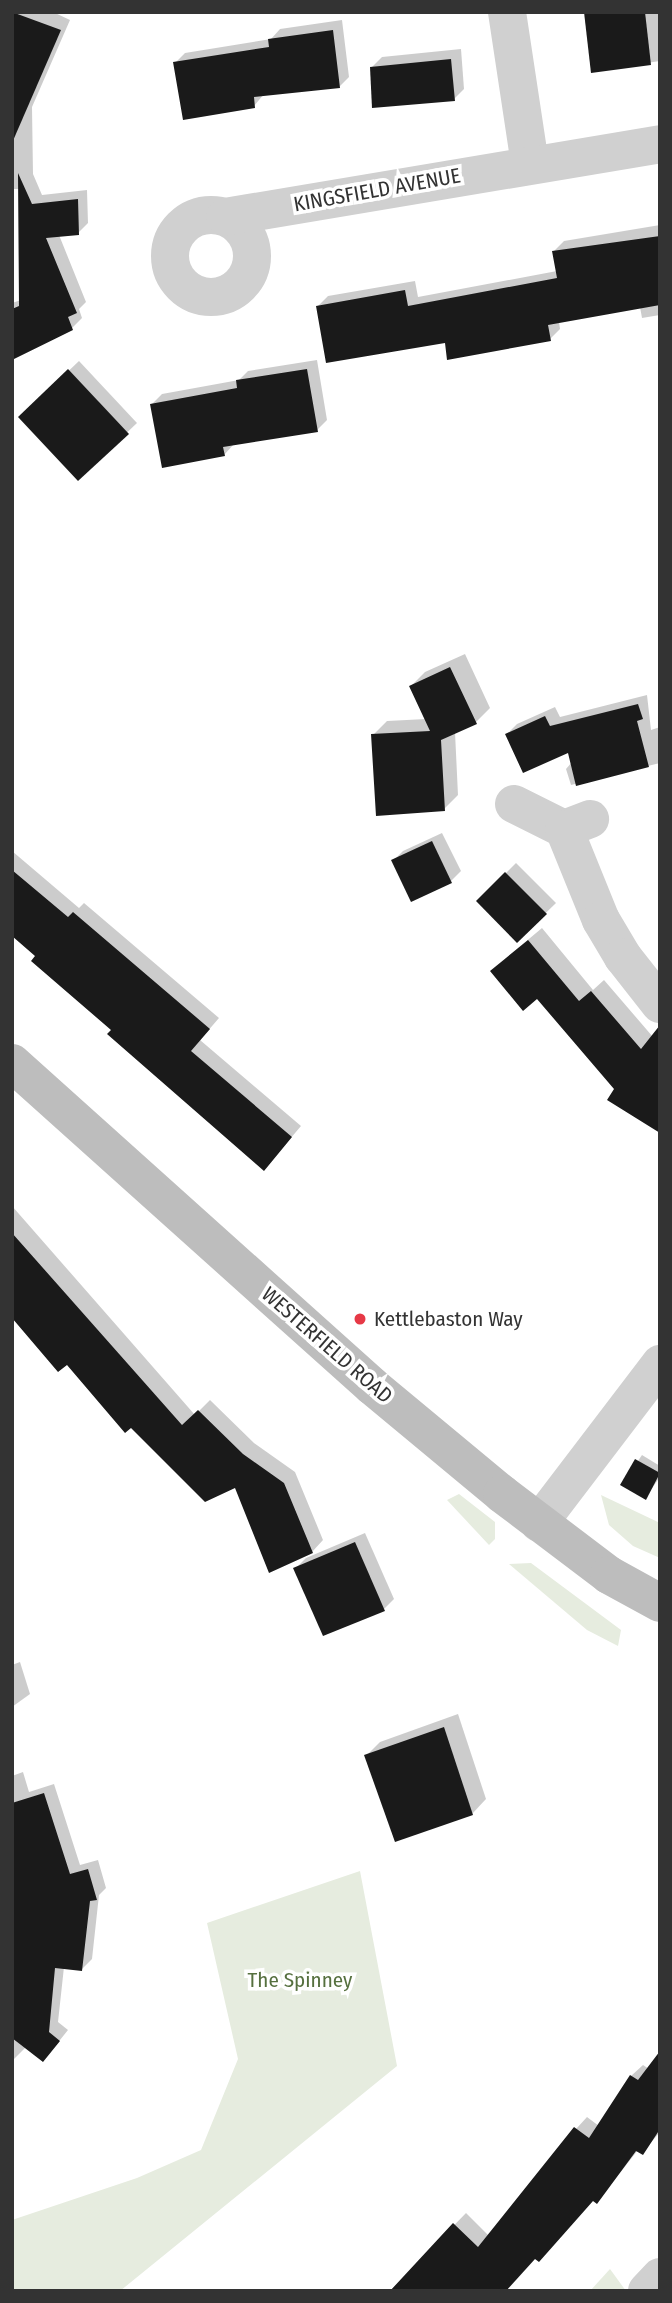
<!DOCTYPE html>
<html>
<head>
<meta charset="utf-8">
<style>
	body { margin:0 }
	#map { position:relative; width:672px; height:2303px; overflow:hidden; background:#fff; font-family:"Fira Sans Condensed",sans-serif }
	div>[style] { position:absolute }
	.green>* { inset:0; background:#e6ecdf }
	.shadow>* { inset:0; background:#0003 }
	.building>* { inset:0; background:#1a1a1a }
	.minor>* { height:38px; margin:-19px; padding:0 19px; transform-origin:19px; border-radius:19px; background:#d0d0d0 }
	.minor>.ring { margin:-19px; padding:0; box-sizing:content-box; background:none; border:38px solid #d0d0d0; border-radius:50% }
	.secondary>* { height:38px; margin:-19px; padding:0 19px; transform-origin:19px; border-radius:19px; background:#bdbdbd }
	.dots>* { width:19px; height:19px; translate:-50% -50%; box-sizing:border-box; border:4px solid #fff; border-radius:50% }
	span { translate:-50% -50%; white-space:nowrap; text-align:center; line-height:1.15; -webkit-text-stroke:7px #fff; paint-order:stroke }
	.street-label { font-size:21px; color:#333 }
	.poi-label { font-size:21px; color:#333 }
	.left { translate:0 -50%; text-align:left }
	.park-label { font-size:21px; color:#56703f }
	.frame { position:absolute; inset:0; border:14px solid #333; pointer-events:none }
</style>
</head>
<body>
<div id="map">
	<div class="green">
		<i style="clip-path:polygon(459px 1494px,495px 1522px,495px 1539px,489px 1545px,447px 1500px)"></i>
		<i style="clip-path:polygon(601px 1495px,660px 1523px,660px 1558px,633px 1546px,609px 1525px)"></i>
		<i style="clip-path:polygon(531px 1563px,621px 1630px,618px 1646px,587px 1630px,509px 1564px)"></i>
		<i style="clip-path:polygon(360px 1871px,397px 2066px,120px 2291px,12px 2291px,12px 2220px,137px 2178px,201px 2150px,238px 2059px,207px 1923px)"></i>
		<i style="clip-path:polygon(610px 2269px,626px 2291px,590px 2291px)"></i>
	</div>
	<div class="shadow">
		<i style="clip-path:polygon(12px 12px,53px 12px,70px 20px,32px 107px,33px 174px,42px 195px,87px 190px,88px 223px,78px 233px,59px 235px,86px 302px,79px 309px,82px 318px,72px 328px,12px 358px,12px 303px,21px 300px,20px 189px,12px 189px)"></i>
		<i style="clip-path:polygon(585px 12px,660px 12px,660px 61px,592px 71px)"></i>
		<i style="clip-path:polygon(342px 20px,349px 77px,339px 87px,264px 94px,254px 106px,175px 63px,185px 53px,271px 39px,280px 29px)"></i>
		<i style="clip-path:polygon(461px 49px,464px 89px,454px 99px,372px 67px,382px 57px)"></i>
		<i style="clip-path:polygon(660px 225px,660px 315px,642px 318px,640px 307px,559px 322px,560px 329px,550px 339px,446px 341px,318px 306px,328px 296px,415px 281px,418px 297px,557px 271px,554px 251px,564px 241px)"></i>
		<i style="clip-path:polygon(317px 360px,327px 420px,317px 430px,234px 444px,224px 455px,152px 404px,162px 394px,239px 380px,248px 371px)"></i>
		<i style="clip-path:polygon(79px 361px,137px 423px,78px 479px,20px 417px)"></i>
		<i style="clip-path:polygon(465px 654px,490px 708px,476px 722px,455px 732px,458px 795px,444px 809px,373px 735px,387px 721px,426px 719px,411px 686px,425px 672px)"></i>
		<i style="clip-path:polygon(647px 695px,651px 730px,660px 727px,660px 763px,571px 785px,566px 769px,572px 762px,569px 750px,507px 734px,517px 724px,555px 707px,560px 717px)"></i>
		<i style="clip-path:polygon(442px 833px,461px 871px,451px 881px,393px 861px,403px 851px)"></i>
		<i style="clip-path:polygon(12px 851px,79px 908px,84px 903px,219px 1018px,200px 1040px,301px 1126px,273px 1159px,113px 1029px,12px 933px)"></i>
		<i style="clip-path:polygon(516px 863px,556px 903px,517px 941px,478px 901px)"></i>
		<i style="clip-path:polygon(542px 928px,593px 990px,604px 980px,653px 1037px,617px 1089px,505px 959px)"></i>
		<i style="clip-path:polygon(12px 1206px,195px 1415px,210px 1400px,254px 1443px,295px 1472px,323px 1540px,312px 1552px,12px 1278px)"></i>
		<i style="clip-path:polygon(642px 1455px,660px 1466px,660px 1477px,645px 1498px,622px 1484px)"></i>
		<i style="clip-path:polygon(365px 1533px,394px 1599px,384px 1609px,296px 1568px,306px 1558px)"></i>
		<i style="clip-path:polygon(20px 1662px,30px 1694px,12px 1707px,12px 1665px)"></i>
		<i style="clip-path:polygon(458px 1714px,486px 1799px,472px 1814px,366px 1756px,380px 1742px)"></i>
		<i style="clip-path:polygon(23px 1772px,29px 1792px,54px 1784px,80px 1865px,98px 1860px,106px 1888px,99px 1895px,92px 1959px,82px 1969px,64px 1967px,58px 2022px,68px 2030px,52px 2050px,26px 2047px,12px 2061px,12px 1776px)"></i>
		<i style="clip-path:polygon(660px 2054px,660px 2132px,642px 2153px,638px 2150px,597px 2202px,593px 2199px,390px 2291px,466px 2213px,489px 2236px,576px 2129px,587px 2117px,599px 2126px,631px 2076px,643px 2065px,649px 2069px)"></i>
	</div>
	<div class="building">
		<i style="clip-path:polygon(12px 12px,61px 30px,12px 143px)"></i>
		<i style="clip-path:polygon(584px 12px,645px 12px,651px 65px,591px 73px)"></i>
		<i style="clip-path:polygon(333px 30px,340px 88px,254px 97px,255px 108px,183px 120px,173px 62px,269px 47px,268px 39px)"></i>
		<i style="clip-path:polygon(451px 59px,455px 101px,372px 108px,370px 67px)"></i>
		<i style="clip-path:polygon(18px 173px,32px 204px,78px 199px,79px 235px,46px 238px,77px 313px,68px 317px,73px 330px,12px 360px,12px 309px,19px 306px)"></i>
		<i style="clip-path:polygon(660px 236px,660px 305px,548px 325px,551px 341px,447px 360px,445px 343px,326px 363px,316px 306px,405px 290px,408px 306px,557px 278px,552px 251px)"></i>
		<i style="clip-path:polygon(68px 369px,129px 434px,78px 481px,18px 417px)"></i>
		<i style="clip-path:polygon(307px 369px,318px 432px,223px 447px,225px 456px,162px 468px,150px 404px,237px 388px,236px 380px)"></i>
		<i style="clip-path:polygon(450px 667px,477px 724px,441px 740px,445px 811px,376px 816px,371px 734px,430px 731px,409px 686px)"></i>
		<i style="clip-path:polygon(638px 704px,643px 719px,637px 721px,649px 767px,576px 786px,568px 753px,523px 773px,505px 734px,545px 716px,550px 726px)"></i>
		<i style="clip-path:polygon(432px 841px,452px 883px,411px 902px,391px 860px)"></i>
		<i style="clip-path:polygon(12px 870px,68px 917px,73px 912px,210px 1029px,191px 1051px,292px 1137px,264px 1171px,107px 1034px,111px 1030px,31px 961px,35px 956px,12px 936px)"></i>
		<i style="clip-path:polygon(505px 872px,547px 914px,517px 943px,476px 901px)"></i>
		<i style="clip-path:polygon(528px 940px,579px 1001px,591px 991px,641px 1049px,660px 1025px,660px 1133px,607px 1100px,614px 1089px,537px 999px,523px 1011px,490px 971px)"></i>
		<i style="clip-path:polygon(12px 1233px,182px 1425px,198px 1410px,243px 1454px,284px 1483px,313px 1553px,269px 1573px,235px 1488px,205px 1502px,131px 1428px,125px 1433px,67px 1365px,58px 1372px,12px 1318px)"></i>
		<i style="clip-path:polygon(635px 1459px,660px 1473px,646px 1500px,620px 1485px)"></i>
		<i style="clip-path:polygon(355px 1542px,385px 1611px,323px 1636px,293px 1568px)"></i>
		<i style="clip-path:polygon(444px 1727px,473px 1815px,395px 1842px,364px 1755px)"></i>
		<i style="clip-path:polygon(44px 1793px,70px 1874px,88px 1869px,97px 1900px,90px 1901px,82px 1971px,55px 1968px,49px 2032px,60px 2041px,43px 2062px,12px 2038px,12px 1803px)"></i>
		<i style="clip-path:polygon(660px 2051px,660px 2129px,643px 2155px,636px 2151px,597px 2204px,593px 2201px,539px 2262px,535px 2259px,506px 2291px,390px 2291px,453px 2223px,478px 2247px,574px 2127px,589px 2138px,630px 2075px,638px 2080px)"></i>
	</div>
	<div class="minor">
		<i style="left:507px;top:12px;width:154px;rotate:81.4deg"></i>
		<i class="ring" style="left:170px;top:215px;width:44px;height:44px"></i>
		<i style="left:225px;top:217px;width:441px;rotate:-9.5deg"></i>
		<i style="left:514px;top:804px;width:56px;rotate:26.6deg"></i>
		<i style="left:564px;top:829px;width:28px;rotate:-21deg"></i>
		<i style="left:564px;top:829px;width:98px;rotate:67.9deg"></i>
		<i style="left:601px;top:920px;width:43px;rotate:59.3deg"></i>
		<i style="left:623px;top:957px;width:60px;rotate:51.8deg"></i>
		<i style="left:539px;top:1523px;width:200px;rotate:-52.7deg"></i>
		<i style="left:647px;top:2291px;width:19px;rotate:-47deg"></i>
	</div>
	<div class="secondary">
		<i style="left:12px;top:1063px;width:484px;rotate:41.9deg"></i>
		<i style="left:372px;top:1386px;width:169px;rotate:39.7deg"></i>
		<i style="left:502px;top:1494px;width:134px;rotate:37.1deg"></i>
		<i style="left:609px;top:1575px;width:58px;rotate:28.8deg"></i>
	</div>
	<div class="dots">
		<i style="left:360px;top:1319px;background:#e63946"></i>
	</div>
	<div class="street-label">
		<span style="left:377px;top:190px;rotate:-10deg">KINGSFIELD AVENUE</span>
		<span style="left:327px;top:1345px;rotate:41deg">WESTERFIELD ROAD</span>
	</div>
	<div class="poi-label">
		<span class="left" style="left:374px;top:1319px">Kettlebaston Way</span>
	</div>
	<div class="park-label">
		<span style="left:300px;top:1980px">The Spinney</span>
	</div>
	<div class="frame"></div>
</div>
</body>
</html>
